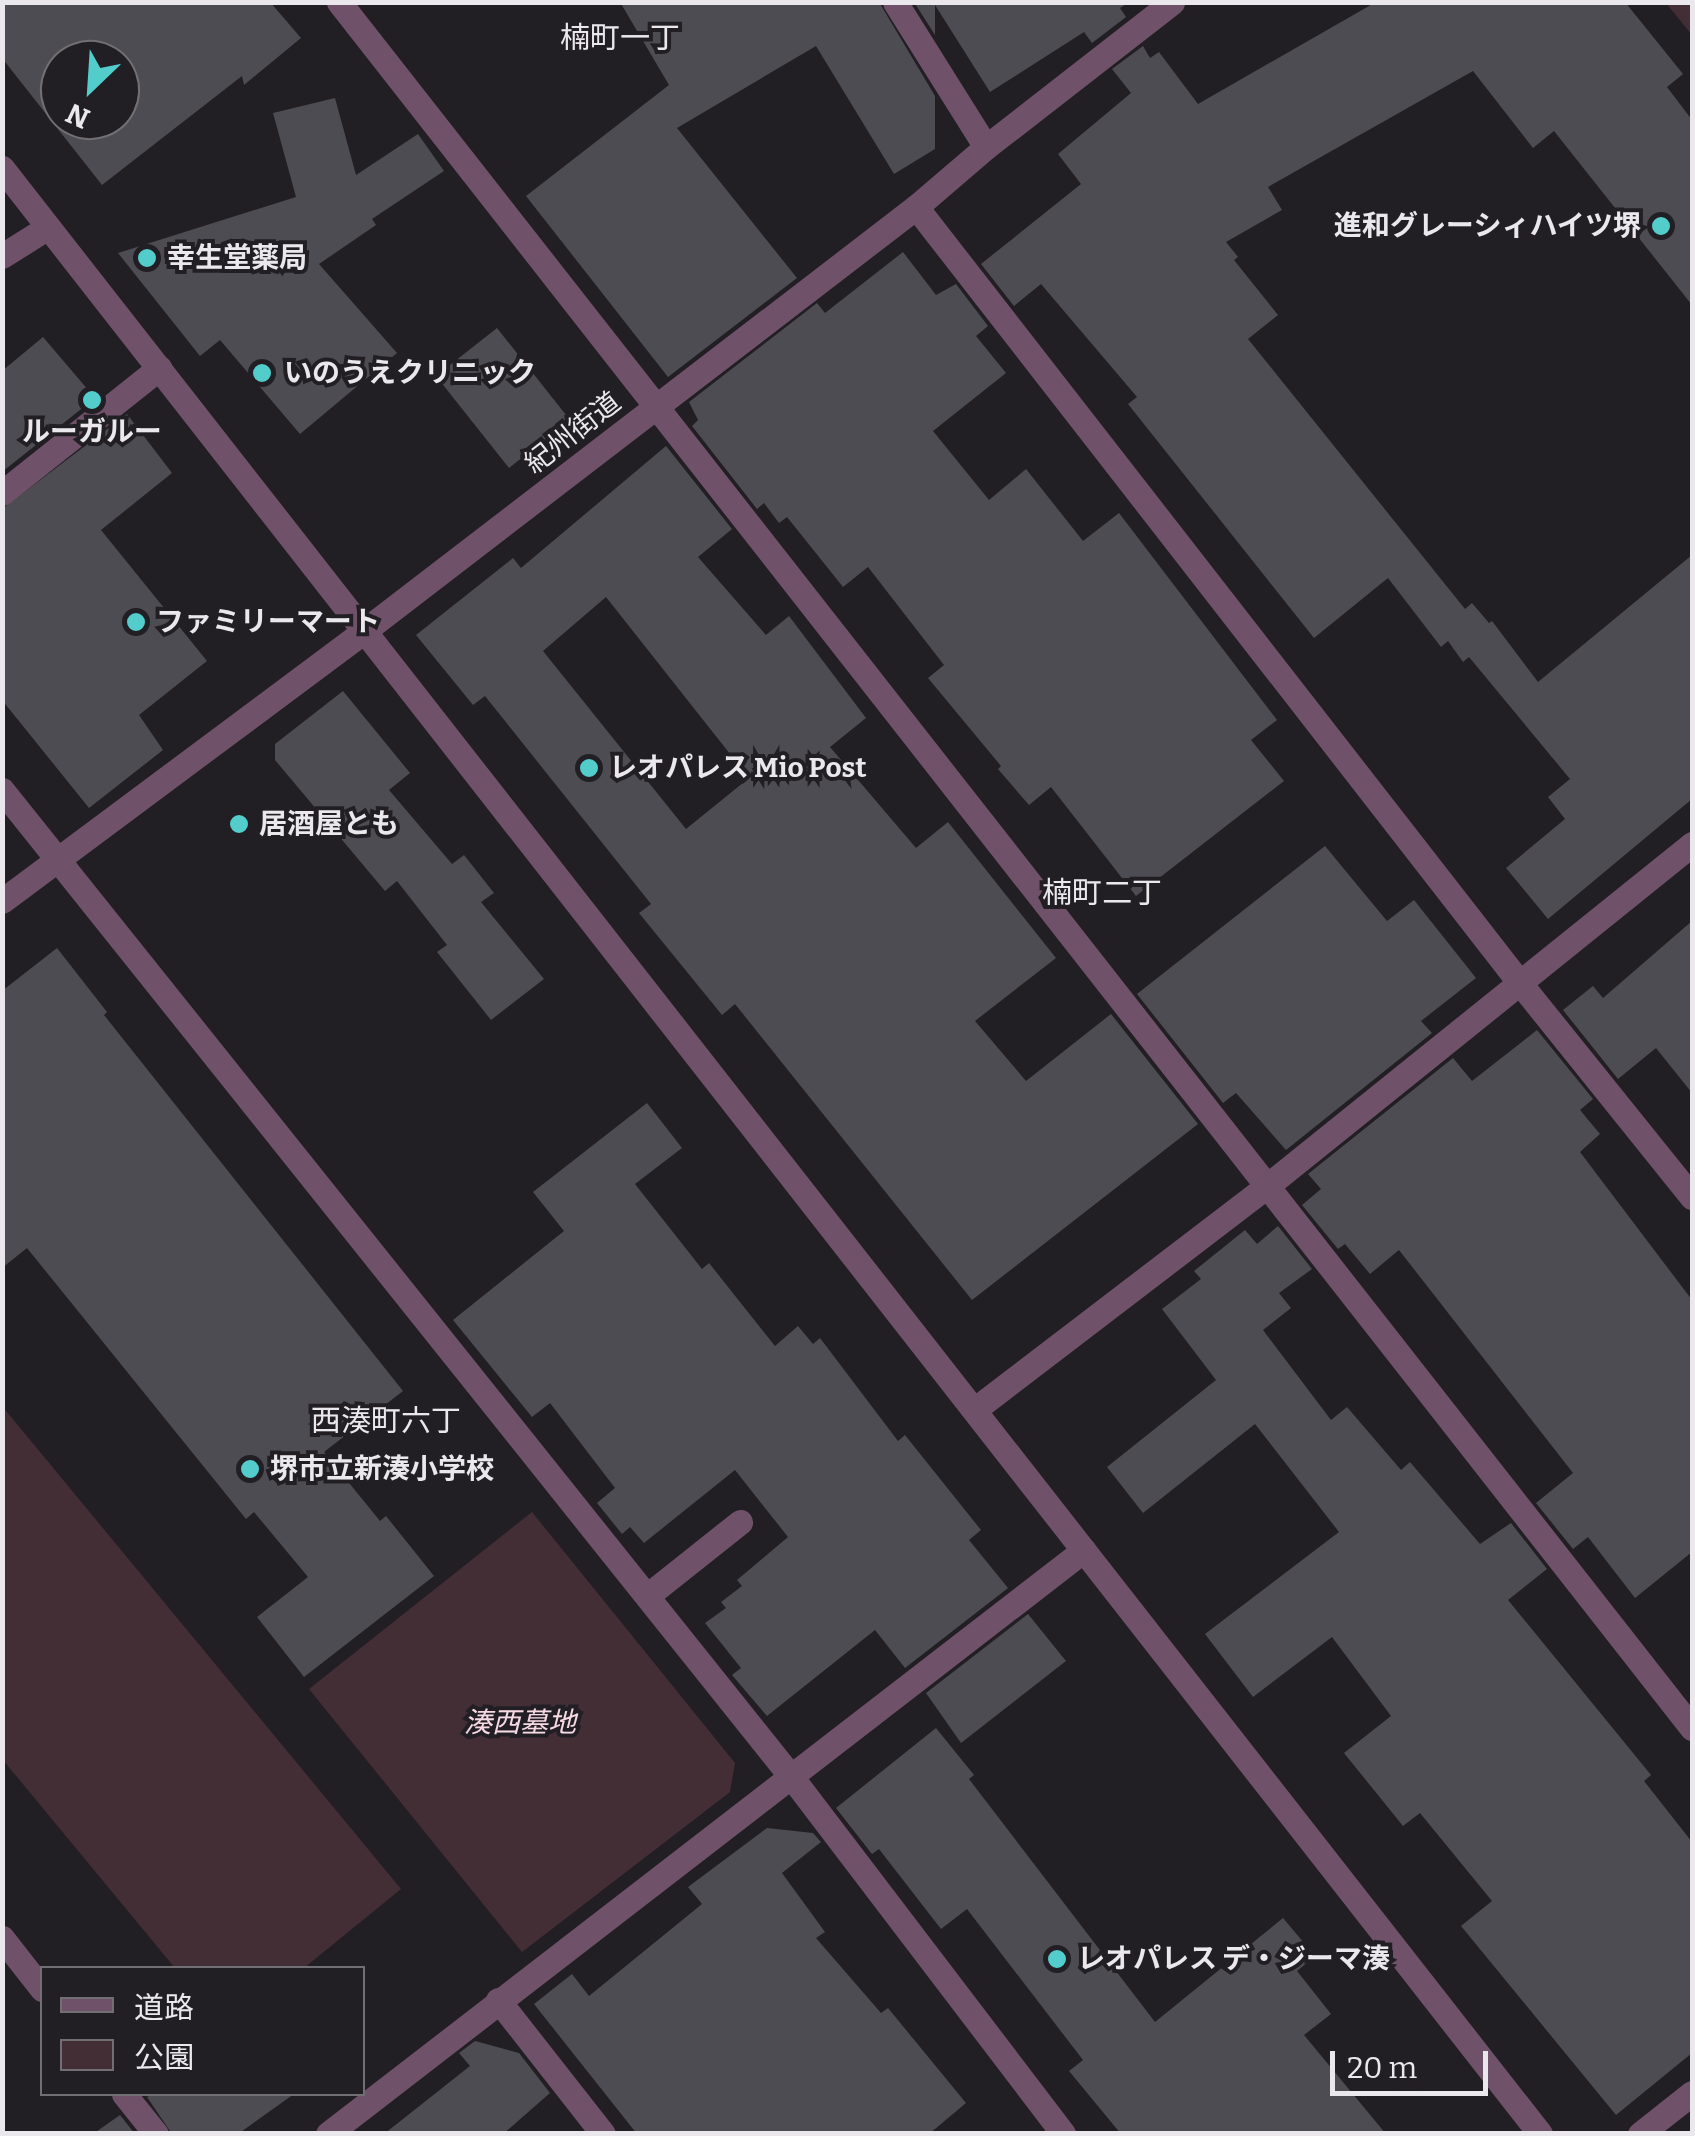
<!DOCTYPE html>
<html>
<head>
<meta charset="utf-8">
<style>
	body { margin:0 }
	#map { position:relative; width:1695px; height:2136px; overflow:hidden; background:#221f24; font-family:Bitter,"Noto Sans JP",serif }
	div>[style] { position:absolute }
	.green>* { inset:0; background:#442e35 }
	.building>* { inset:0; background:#4c4c52 }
	.service>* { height:25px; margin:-12.5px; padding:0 12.5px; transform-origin:12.5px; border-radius:12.5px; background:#6f5269 }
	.minor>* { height:25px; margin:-12.5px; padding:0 12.5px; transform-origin:12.5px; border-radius:12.5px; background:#6f5269 }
	.tertiary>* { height:25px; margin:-12.5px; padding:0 12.5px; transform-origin:12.5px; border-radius:12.5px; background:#6f5269 }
	.dots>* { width:28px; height:28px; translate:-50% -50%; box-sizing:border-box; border:5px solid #221f24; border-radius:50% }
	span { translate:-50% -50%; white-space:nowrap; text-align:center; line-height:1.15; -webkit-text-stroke:8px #221f24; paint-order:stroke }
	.poi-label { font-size:28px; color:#eae8ec; font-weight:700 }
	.right { translate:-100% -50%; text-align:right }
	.left { translate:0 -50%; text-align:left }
	.street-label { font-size:28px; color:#eae8ec }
	.park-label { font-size:28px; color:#f6d9e2; font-style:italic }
	.neighbourhood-label { font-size:30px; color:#eae8ec }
	.frame { position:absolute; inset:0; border:5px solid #eae8ec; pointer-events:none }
	.legend { position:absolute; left:40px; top:1966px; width:325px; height:130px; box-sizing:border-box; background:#221f24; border:2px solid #726f74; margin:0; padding:12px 18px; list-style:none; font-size:30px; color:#eae8ec }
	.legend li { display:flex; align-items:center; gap:20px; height:50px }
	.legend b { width:50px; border:2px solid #726f74 }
	.north { position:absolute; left:40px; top:40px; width:100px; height:100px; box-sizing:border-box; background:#221f24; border:2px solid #726f74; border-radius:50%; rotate:205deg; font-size:28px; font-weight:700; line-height:40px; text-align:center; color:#eae8ec }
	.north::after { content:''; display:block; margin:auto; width:35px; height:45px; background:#53cdcb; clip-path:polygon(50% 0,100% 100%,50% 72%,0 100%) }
	.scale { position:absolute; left:1330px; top:2051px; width:158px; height:45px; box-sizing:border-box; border:5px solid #eae8ec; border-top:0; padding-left:12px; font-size:30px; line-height:35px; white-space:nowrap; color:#eae8ec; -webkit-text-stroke:8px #221f24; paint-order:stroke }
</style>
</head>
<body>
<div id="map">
	<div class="green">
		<i style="clip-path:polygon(1666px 3px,1692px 3px,1692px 35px)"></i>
		<i style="clip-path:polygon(2px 1406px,401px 1889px,304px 1968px,175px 1968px,3px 1760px)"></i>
		<i style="clip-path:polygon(532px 1512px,735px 1763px,730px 1792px,522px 1952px,309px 1689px)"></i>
	</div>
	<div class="building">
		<i style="clip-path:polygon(evenodd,2px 2px,270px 2px,301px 38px,244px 85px,242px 76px,102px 185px,2px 58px,2px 2px,60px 60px,120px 60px,120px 120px,60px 120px,60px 60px)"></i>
		<i style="clip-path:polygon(620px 2px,879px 2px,935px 96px,935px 149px,894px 174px,816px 46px,677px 128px,797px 278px,668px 377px,526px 196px,669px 85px)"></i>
		<i style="clip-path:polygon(914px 2px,1129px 2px,1120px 8px,1126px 17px,1092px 43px,1084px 32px,990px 92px,935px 5px,935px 35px)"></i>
		<i style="clip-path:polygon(1376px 2px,1625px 2px,1683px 74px,1667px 87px,1692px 120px,1692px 305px,1554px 131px,1533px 148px,1473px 71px,1268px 187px,1282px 210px,1226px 242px,1238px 257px,1234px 260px,1278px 315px,1248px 339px,1465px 609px,1472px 603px,1489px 623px,1492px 621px,1538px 682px,1692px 555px,1692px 799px,1548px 919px,1506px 868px,1565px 819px,1548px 797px,1570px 779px,1469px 657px,1463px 662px,1448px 641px,1441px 647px,1388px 578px,1314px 638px,1128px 404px,1137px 397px,1041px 284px,1014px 306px,981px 264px,1081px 184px,1058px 154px,1131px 93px,1112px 69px,1143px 46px,1150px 58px,1159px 52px,1198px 104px)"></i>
		<i style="clip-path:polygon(335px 98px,356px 175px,418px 134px,444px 171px,372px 219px,376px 225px,319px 264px,397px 353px,300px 434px,220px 340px,200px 356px,118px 253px,296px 197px,273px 113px)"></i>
		<i style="clip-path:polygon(903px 252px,936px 295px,956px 284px,988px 326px,976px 336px,1006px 373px,933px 431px,989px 500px,1026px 469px,1083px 541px,1119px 513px,1277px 720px,1251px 740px,1284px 781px,1136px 896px,1051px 787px,1029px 805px,998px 769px,1001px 766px,928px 678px,944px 665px,868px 567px,843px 587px,787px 517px,779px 523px,764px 503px,757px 509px,692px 426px,698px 420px,689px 402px,817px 303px,825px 313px)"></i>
		<i style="clip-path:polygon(497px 328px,570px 420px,509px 468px,436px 376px)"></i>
		<i style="clip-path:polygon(43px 337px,95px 398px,2px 472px,2px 371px)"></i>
		<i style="clip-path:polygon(127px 414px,172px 473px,101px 530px,207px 661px,139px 715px,163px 750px,89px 808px,2px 700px,2px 509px)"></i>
		<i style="clip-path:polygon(evenodd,666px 446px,732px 529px,698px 557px,766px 635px,789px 616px,866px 718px,830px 747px,916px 848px,948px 822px,1056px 958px,975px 1021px,1026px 1081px,1111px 1014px,1198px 1124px,972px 1300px,735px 1004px,722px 1015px,639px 913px,651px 904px,485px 696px,473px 705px,416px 635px,513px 558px,521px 568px,666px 446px,606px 597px,749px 778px,686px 829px,543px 651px,606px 597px)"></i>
		<i style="clip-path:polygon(343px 691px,410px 773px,389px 790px,452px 864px,464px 855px,494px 893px,481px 902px,544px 979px,491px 1020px,437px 952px,447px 945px,397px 881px,385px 891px,275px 760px,275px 744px)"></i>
		<i style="clip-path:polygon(1325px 846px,1387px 921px,1414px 900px,1476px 978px,1421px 1021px,1432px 1033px,1286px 1150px,1236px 1093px,1223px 1103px,1137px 994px)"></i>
		<i style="clip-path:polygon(1692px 921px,1692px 1093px,1656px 1048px,1618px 1079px,1563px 1010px,1593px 986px,1603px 998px)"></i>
		<i style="clip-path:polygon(57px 948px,107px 1012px,104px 1015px,403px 1391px,324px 1452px,380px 1521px,386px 1516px,434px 1576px,304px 1677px,257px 1617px,308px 1577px,254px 1512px,246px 1519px,27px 1248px,2px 1268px,2px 991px)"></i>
		<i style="clip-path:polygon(1537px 1030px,1593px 1099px,1580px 1110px,1600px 1134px,1580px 1152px,1692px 1300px,1692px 1552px,1635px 1598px,1588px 1537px,1573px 1549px,1536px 1503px,1573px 1473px,1399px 1250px,1370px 1274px,1345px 1244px,1338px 1249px,1302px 1205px,1321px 1189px,1308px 1174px,1453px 1058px,1472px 1081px)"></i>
		<i style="clip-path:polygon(647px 1103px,682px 1148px,635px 1184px,702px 1269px,709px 1263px,775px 1346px,798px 1326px,813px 1344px,820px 1338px,898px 1441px,905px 1435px,981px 1530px,969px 1540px,1008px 1588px,905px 1668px,875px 1630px,767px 1716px,732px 1675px,741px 1668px,705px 1623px,726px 1608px,721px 1602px,742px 1586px,737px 1580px,788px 1537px,735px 1470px,644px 1543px,630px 1527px,622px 1534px,597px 1503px,615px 1488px,550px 1403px,532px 1417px,453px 1320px,564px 1231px,533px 1192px)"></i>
		<i style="clip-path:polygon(1278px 1226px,1312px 1269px,1279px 1293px,1291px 1308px,1263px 1330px,1331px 1420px,1347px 1407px,1401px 1470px,1410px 1462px,1480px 1544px,1511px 1523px,1547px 1569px,1508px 1600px,1651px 1775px,1644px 1781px,1692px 1842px,1692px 2053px,1616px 2115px,1461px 1926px,1492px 1901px,1420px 1813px,1403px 1826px,1344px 1753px,1391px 1716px,1332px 1637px,1253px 1697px,1205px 1634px,1339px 1532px,1255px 1424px,1143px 1513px,1107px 1467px,1216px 1380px,1162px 1309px,1201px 1279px,1194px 1271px,1245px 1230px,1257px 1244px)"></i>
		<i style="clip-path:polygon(1028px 1614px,1066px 1661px,961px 1743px,926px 1693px)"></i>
		<i style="clip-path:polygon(936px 1728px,974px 1775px,969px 1779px,1155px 2022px,1283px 1918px,1315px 1956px,1297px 1971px,1331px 2014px,1304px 2035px,1386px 2134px,1121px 2134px,1069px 2071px,1083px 2060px,967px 1909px,941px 1929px,879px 1849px,872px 1854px,836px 1808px)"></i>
		<i style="clip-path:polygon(767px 1828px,813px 1833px,821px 1842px,782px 1873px,825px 1932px,816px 1938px,881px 2013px,888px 2008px,966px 2103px,929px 2134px,637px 2134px,534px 2004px,572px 1974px,589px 1996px,702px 1904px,688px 1887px)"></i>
		<i style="clip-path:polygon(475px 2041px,519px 2053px,550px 2093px,503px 2134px,384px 2134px,470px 2066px,459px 2053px)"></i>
		<i style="clip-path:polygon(153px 2094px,294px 2094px,238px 2134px,172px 2134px,147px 2097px)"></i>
		<i style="clip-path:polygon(120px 2115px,135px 2134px,93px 2134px)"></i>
	</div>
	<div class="service">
		<i style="left:2px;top:493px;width:201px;rotate:-38.5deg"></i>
		<i style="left:647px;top:1596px;width:119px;rotate:-38.5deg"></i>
	</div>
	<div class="minor">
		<i style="left:339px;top:2px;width:2193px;rotate:51.91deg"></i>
		<i style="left:895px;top:2px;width:171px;rotate:57.9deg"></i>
		<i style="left:916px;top:207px;width:982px;rotate:52.11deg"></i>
		<i style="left:1519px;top:982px;width:276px;rotate:51.2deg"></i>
		<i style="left:2px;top:256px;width:54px;rotate:-32.2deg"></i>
		<i style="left:2px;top:790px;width:1266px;rotate:51.35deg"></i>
		<i style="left:793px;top:1779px;width:446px;rotate:52.7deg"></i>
		<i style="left:2px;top:901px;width:452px;rotate:-36.7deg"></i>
		<i style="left:364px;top:631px;width:696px;rotate:-37.53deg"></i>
		<i style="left:916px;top:207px;width:92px;rotate:-40.6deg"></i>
		<i style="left:986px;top:147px;width:236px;rotate:-37.9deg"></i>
		<i style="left:974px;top:1410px;width:369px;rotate:-37.4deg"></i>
		<i style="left:1267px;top:1186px;width:546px;rotate:-38.82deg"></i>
		<i style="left:2px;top:1938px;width:65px;rotate:51.9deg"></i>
		<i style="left:498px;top:2000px;width:170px;rotate:51.9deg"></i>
		<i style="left:124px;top:2094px;width:51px;rotate:51.3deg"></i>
		<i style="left:328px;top:2134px;width:955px;rotate:-37.69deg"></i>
		<i style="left:1640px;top:2134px;width:66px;rotate:-38.3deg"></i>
	</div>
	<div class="tertiary">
		<i style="left:2px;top:168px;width:2496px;rotate:51.96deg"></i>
	</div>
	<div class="dots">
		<i style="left:1661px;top:226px;background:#53cdcb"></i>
		<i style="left:147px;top:258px;background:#53cdcb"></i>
		<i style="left:262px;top:373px;background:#53cdcb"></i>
		<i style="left:92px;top:400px;background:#53cdcb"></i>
		<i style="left:136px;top:622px;background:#53cdcb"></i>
		<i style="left:589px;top:768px;background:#53cdcb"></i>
		<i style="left:239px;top:824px;background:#53cdcb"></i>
		<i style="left:250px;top:1469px;background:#53cdcb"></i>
		<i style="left:1057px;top:1959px;background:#53cdcb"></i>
	</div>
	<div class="poi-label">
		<span class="right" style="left:1641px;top:226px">進和グレーシィハイツ堺</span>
		<span class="left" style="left:167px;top:258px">幸生堂薬局</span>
		<span class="left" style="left:284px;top:373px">いのうえクリニック</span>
		<span style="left:92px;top:432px">ルーガルー</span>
		<span class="left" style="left:156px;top:622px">ファミリーマート</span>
		<span class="left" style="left:609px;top:768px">レオパレス Mio Post</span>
		<span class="left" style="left:259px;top:824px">居酒屋とも</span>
		<span class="left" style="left:270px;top:1469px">堺市立新湊小学校</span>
		<span class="left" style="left:1077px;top:1959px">レオパレス デ・ジーマ湊</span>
	</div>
	<div class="street-label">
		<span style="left:573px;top:433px;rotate:-38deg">紀州街道</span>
	</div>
	<div class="park-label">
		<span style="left:520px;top:1723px">湊西墓地</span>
	</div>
	<div class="neighbourhood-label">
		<span style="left:620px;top:38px">楠町一丁</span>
		<span style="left:1102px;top:893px">楠町二丁</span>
		<span style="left:386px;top:1421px">西湊町六丁</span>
	</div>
	<div class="frame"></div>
	<ul class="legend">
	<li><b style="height:12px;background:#6f5269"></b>道路</li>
	<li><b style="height:28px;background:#442e35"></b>公園</li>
	</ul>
	<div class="north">N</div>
	<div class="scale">20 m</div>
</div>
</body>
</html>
